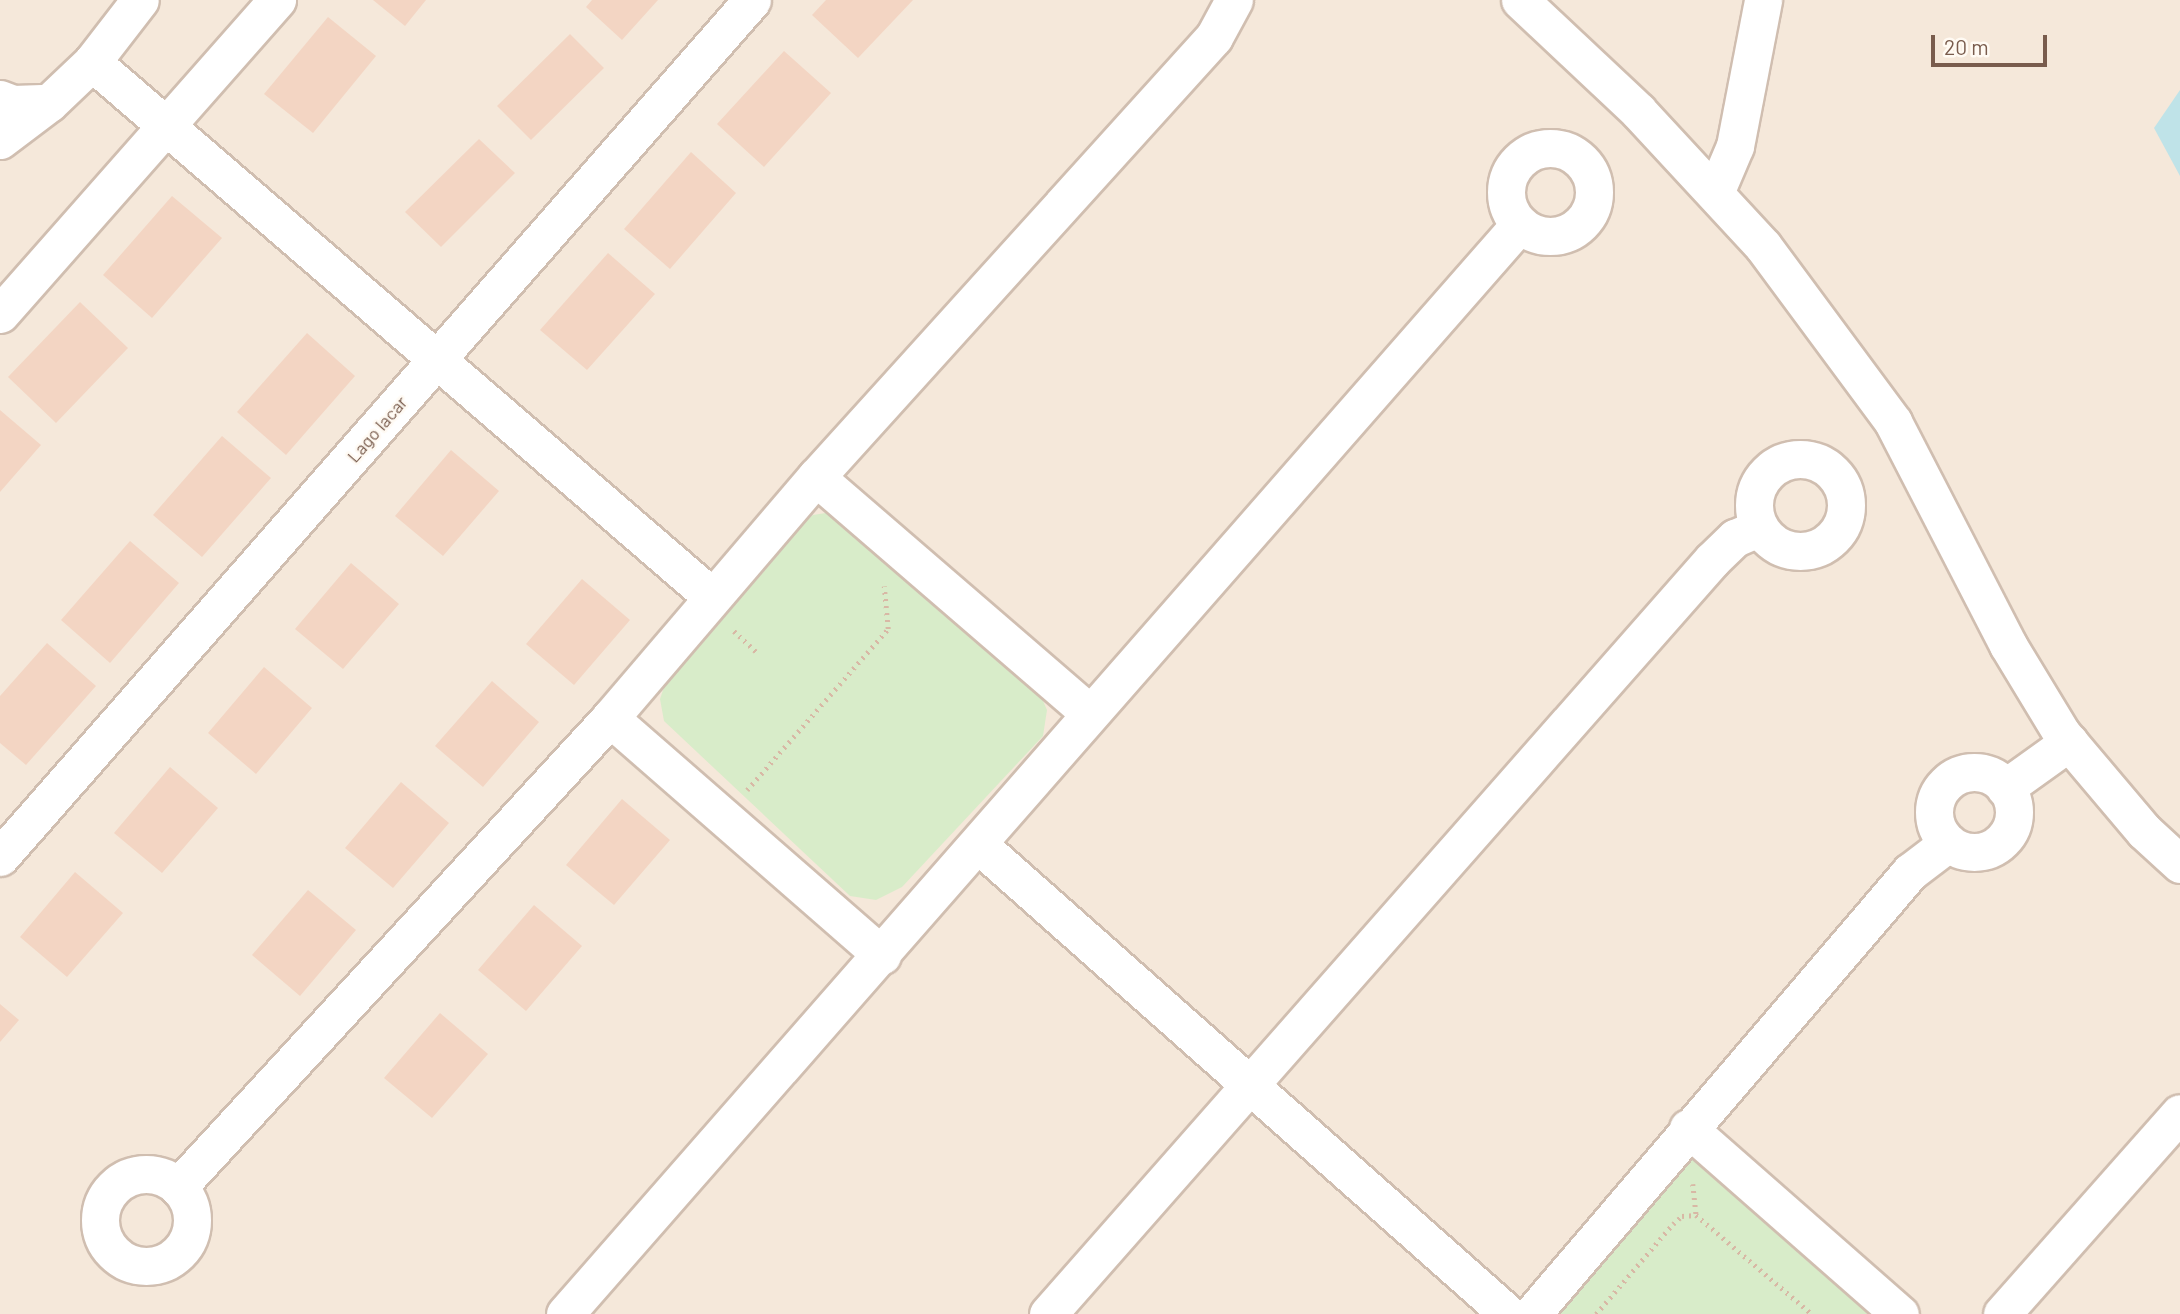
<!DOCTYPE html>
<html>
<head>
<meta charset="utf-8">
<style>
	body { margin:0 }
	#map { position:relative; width:2180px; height:1314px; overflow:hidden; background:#fdf6ec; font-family:Barlow,sans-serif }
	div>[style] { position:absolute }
	.residential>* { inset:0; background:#f5e8da }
	.green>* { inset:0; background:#d8ecc9 }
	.water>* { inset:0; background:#bfe3e8 }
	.building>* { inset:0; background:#f3d5c3 }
	.path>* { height:4.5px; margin-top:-2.25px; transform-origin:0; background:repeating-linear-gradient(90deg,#d8b8a5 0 2px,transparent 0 7px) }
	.roads { filter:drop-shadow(2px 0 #d0beb0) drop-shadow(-2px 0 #d0beb0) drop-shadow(0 2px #d0beb0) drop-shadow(0 -2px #d0beb0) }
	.street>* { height:37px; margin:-18.5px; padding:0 18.5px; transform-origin:18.5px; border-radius:18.5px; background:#fff }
	.street>.ring { margin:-18.5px; padding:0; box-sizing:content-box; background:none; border:37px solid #fff; border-radius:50% }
	span { translate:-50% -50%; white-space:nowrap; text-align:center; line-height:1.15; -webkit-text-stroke:5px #fffaf3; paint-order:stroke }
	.street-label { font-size:18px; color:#795c4d }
	.scale { position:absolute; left:1931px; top:35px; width:116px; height:32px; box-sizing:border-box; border:4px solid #795c4d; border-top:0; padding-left:9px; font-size:21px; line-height:24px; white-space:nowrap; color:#795c4d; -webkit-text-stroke:5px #fffaf3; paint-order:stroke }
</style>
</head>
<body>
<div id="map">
	<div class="residential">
		<i style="clip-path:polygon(0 0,2180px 0,2180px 1314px,0 1314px)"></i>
	</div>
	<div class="green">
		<i style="clip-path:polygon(832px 512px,1037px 687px,1047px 710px,1043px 736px,902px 887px,876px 900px,850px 896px,664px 721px,660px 699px,665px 684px,796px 526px,813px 515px)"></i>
		<i style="clip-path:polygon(1688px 1128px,1900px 1314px,1532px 1314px)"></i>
	</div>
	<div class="water">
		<i style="clip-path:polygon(2180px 90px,2180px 176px,2154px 128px)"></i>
	</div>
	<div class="building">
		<i style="clip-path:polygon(373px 0,426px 0,405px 26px)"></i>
		<i style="clip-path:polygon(592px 0,658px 0,622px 40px,586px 7px)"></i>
		<i style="clip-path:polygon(826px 0,913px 0,858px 58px,812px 15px)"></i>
		<i style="clip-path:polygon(328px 17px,376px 56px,313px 133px,264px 94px)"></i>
		<i style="clip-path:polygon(570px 34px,604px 68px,531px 140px,497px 106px)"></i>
		<i style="clip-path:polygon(784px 51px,831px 93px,764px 167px,717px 124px)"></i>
		<i style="clip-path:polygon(479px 139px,515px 173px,441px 247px,405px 212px)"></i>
		<i style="clip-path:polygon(691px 152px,736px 193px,670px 269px,624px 229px)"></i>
		<i style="clip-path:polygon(172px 196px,222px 238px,152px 318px,103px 275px)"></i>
		<i style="clip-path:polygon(608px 253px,655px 294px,587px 370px,540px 330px)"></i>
		<i style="clip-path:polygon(80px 302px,128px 348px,56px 423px,8px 377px)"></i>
		<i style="clip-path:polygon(307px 333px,355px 376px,286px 455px,237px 412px)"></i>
		<i style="clip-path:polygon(0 410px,41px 445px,0 492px)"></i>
		<i style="clip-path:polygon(222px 436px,271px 478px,202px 557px,153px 515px)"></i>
		<i style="clip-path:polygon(451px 450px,499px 491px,443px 556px,395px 516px)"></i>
		<i style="clip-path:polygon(130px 541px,179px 583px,110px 663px,61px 620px)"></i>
		<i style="clip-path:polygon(351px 563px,399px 604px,343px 669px,295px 629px)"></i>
		<i style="clip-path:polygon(582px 579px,630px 620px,574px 685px,526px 644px)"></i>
		<i style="clip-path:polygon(47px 643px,96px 686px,26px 765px,0 743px,0 696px)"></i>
		<i style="clip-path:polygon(264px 667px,312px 708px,256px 774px,208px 733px)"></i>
		<i style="clip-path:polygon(492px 681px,539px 722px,483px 787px,435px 746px)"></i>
		<i style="clip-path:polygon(170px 767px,218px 808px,162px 873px,114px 833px)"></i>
		<i style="clip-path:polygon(401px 782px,449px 823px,393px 888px,345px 848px)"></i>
		<i style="clip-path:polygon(622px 799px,670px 840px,614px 905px,566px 865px)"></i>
		<i style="clip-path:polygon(75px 872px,123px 913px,67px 977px,20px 937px)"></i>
		<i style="clip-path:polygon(308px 890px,356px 930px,300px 996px,252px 955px)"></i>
		<i style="clip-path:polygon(534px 905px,582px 946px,526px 1011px,478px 970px)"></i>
		<i style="clip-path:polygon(0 1004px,19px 1020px,0 1042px)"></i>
		<i style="clip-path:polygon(440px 1013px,488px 1054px,432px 1118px,384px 1078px)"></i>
	</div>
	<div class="path">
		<i style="left:734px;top:631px;width:34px;rotate:43deg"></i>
		<i style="left:747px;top:790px;width:214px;rotate:-48.8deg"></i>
		<i style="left:888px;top:629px;width:43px;rotate:-95.3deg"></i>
		<i style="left:1693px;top:1184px;width:31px;rotate:84deg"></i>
		<i style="left:1596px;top:1314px;width:118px;rotate:-49.5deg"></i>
		<i style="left:1673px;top:1224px;width:12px;rotate:-42deg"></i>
		<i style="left:1682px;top:1216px;width:14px;rotate:-4deg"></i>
		<i style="left:1696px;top:1215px;width:153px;rotate:40.5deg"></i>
	</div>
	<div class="roads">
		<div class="street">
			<i style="left:1520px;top:0;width:162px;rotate:43.2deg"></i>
			<i style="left:1638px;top:111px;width:184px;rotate:47.2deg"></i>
			<i style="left:1763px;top:246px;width:219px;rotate:53.5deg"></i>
			<i style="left:1893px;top:422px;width:251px;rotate:62.7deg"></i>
			<i style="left:2008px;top:645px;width:104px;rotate:58.8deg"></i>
			<i style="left:2062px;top:734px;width:127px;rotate:49.8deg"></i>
			<i style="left:2144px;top:831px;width:49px;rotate:42.5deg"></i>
			<i style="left:92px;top:62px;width:819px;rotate:40.79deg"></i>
			<i style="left:0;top:99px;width:14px;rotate:21deg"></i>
			<i style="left:13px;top:104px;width:36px;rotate:-2deg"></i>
			<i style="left:0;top:140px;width:61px;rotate:-37.1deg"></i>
			<i style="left:49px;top:103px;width:59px;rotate:-43.6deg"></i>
			<i style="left:92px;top:62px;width:78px;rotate:-52.3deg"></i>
			<i class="ring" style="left:1506px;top:148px;width:51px;height:51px"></i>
			<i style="left:1715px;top:193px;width:51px;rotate:-66.9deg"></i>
			<i style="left:1735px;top:146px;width:149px;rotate:-79.1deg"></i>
			<i style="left:0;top:314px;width:419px;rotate:-48.6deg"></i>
			<i class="ring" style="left:1754px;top:459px;width:55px;height:55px"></i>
			<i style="left:816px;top:477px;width:361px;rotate:40.8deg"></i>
			<i style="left:610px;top:718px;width:361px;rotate:41.1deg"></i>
			<i class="ring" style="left:1934px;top:772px;width:43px;height:43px"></i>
			<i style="left:2005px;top:788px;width:79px;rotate:-35.7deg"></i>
			<i style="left:979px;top:845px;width:707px;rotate:41.56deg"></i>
			<i style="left:0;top:857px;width:1140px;rotate:-48.73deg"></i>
			<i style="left:1688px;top:1128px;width:282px;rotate:41.3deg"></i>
			<i class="ring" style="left:100px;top:1174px;width:55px;height:55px"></i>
			<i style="left:178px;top:1187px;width:638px;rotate:-47.35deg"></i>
			<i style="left:610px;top:718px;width:317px;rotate:-49.5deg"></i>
			<i style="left:816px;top:477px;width:593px;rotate:-47.87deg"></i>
			<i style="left:1214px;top:37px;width:42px;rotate:-61.6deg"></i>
			<i style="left:565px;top:1314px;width:1449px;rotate:-48.78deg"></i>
			<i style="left:1048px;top:1314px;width:1005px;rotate:-48.63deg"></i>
			<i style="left:1712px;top:560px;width:32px;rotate:-44deg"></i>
			<i style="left:1735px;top:538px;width:26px;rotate:-23deg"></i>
			<i style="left:1532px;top:1314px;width:582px;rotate:-49.46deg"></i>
			<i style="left:1910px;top:872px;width:48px;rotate:-37.3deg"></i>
			<i style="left:2002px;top:1314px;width:268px;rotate:-48.5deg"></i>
		</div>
	</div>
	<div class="street-label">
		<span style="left:377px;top:429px;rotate:-49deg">Lago lacar</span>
	</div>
	<div class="scale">20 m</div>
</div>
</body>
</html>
